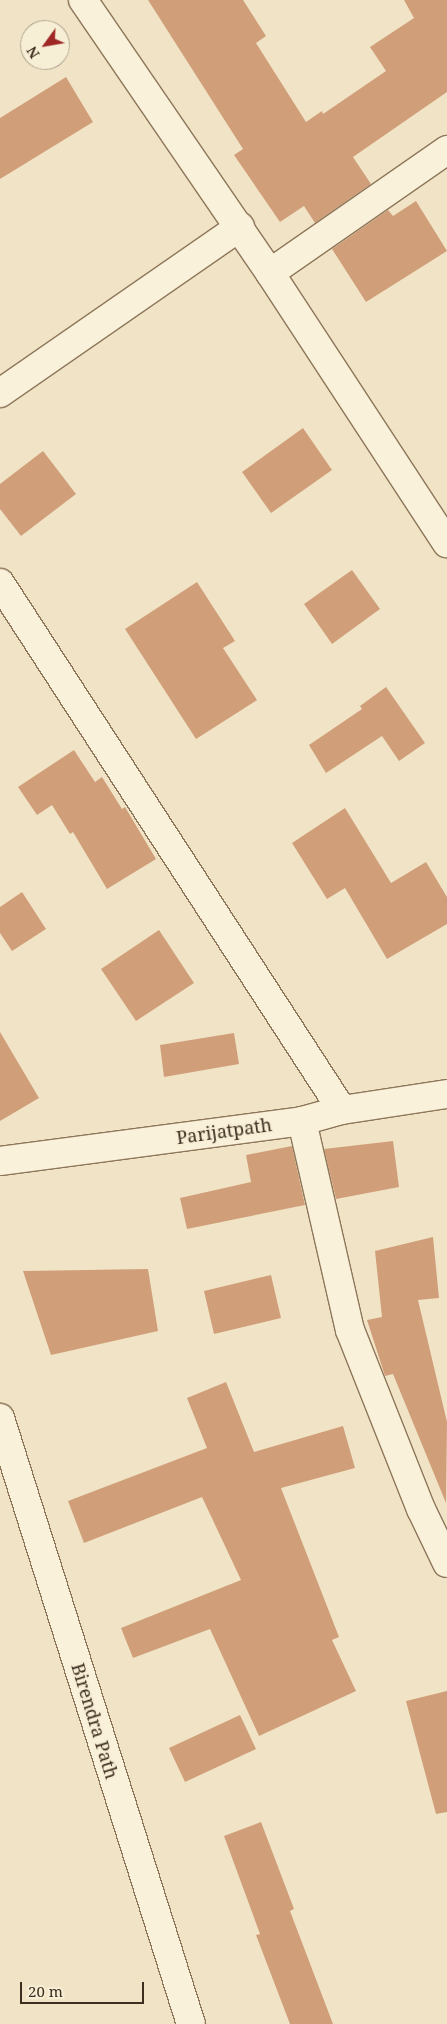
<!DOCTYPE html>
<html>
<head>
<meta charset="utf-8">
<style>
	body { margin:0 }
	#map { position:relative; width:447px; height:2024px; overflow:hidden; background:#f1e4c6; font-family:"Noto Serif",serif }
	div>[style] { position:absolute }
	.building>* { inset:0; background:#d09f7a }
	.roads { filter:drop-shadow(1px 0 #8d765a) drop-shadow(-1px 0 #8d765a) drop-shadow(0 1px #8d765a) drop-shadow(0 -1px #8d765a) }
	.minor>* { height:28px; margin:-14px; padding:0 14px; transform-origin:14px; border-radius:14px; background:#faf1da }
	span { translate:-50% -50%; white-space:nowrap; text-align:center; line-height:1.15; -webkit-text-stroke:4px #f7eed6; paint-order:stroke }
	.street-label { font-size:18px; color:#3d2e1f }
	.north { position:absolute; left:20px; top:20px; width:50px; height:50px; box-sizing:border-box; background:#f7eed6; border:1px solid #ada18d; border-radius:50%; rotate:238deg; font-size:14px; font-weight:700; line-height:20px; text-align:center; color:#3d2e1f }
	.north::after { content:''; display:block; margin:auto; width:18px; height:22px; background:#9f2827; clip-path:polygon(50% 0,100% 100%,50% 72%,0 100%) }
	.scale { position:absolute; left:20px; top:1982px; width:124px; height:22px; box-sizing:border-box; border:2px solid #3d2e1f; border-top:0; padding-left:6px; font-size:15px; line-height:18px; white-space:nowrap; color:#3d2e1f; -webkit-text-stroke:4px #f7eed6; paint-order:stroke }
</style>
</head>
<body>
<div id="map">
	<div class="building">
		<i style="clip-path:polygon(148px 0,243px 0,266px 36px,256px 43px,306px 122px,322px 111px,323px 114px,386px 71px,370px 47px,414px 18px,404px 0,447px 0,447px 92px,353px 157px,371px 184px,315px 223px,304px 206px,280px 222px,234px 155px,243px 149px)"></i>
		<i style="clip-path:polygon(66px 77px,93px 122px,0 179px,0 118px)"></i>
		<i style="clip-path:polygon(416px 201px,447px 251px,366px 302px,332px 249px,388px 210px,393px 216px)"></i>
		<i style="clip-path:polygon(303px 428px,332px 470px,271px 513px,242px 472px)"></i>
		<i style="clip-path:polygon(43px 451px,76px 494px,21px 536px,0 509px,0 484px)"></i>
		<i style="clip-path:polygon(352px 570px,380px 609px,332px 644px,304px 604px)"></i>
		<i style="clip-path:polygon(197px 582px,235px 641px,223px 648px,257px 700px,196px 739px,125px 629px)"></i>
		<i style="clip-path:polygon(386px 687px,425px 743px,399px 761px,382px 736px,326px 773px,309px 745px,362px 709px,360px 706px)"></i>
		<i style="clip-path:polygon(74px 750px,95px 782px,102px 777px,122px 809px,125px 807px,156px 859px,107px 889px,73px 832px,70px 834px,52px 805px,37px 815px,18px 787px)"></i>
		<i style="clip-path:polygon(345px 808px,391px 883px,426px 862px,447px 897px,447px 924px,387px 959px,345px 888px,327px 899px,292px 843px)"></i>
		<i style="clip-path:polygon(22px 892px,46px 929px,12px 951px,0 933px,0 907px)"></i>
		<i style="clip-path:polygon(159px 930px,194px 983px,136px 1021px,101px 969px)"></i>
		<i style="clip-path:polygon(0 1032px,39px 1098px,0 1121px)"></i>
		<i style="clip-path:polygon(234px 1033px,239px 1064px,164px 1077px,160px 1045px)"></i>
		<i style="clip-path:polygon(393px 1141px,399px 1187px,336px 1199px,324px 1149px)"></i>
		<i style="clip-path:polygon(292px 1146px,305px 1205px,187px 1229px,180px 1198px,251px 1182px,246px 1155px)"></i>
		<i style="clip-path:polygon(433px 1237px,439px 1298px,418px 1300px,447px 1422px,446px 1503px,393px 1374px,385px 1376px,367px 1320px,382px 1317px,375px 1251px)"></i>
		<i style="clip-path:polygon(148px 1269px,158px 1331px,51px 1355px,23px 1271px)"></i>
		<i style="clip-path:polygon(271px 1275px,281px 1318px,214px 1334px,204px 1291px)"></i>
		<i style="clip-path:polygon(226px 1382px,254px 1452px,343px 1426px,355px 1468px,281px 1488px,339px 1637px,332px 1640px,356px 1691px,259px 1736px,210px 1629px,133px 1658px,121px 1628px,241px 1580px,202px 1497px,84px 1543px,68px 1501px,207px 1448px,187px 1398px)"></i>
		<i style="clip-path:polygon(447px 1691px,447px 1812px,436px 1814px,406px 1701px)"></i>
		<i style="clip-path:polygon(240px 1715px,256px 1749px,185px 1782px,169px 1748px)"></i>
		<i style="clip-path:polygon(261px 1822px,294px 1909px,290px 1911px,333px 2024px,290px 2024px,256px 1935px,260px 1934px,224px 1836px)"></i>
	</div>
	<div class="roads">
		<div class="minor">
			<i style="left:83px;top:0;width:331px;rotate:55.6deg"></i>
			<i style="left:270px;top:273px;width:323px;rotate:56.8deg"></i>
			<i style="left:270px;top:273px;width:216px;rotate:-34.8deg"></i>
			<i style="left:0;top:393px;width:292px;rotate:-34.7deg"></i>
			<i style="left:0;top:583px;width:628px;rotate:57.02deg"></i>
			<i style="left:302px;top:1121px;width:214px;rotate:77.1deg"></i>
			<i style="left:350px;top:1330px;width:193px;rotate:68.4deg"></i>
			<i style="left:421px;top:1509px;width:60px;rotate:64.3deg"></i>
			<i style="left:0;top:1161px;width:305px;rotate:-7.5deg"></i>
			<i style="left:302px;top:1121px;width:41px;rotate:-15.4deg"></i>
			<i style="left:342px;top:1110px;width:106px;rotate:-8.7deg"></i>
			<i style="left:0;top:1418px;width:635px;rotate:72.51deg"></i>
		</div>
	</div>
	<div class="street-label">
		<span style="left:224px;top:1131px;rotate:-8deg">Parijatpath</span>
		<span style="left:95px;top:1721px;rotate:73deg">Birendra Path</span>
	</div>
	<div class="north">N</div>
	<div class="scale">20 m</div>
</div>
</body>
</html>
